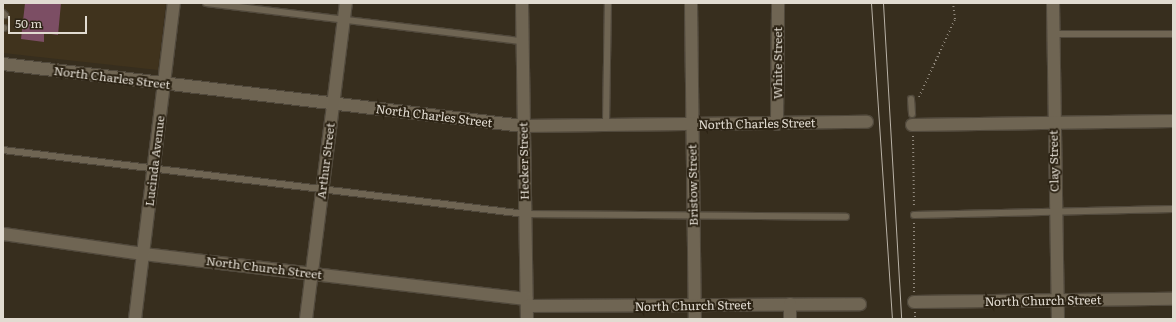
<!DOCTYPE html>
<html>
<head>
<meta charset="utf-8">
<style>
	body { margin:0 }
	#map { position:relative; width:1176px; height:322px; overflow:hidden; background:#372e1e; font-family:Literata,serif }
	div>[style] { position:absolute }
	.built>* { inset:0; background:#40331d }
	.building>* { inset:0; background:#7c4e64 }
	.path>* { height:2px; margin-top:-1px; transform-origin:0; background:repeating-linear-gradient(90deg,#928a7e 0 1px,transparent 0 4px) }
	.roads { filter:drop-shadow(1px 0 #51493c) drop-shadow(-1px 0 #51493c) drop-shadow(0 1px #51493c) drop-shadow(0 -1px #51493c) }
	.lane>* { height:6px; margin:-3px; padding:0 3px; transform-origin:3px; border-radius:3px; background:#6f6553 }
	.street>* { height:12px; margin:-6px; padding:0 6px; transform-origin:6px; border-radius:6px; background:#6f6553 }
	.tram>* { height:1px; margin:-0.5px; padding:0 0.5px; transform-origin:0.5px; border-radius:0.5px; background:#b9b2a7 }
	span { translate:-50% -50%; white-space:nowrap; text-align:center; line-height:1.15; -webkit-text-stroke:4px #2d2415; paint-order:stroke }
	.street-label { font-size:12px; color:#e1dbd1 }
	.frame { position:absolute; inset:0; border:4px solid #e1dbd1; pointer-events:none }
	.scale { position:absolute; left:8px; top:16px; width:79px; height:18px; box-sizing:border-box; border:2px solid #e1dbd1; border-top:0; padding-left:5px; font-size:12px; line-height:14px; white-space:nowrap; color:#e1dbd1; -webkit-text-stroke:3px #2d2415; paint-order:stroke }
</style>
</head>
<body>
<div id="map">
	<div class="built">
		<i style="clip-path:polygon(3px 3px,166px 3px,158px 70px,3px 53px)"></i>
	</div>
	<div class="building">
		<i style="clip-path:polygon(25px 3px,61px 3px,58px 35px,44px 33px,44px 42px,21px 39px)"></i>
	</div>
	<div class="path">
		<i style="left:919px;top:97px;width:86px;rotate:-65.2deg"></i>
		<i style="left:955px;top:19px;width:16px;rotate:-97deg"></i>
		<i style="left:913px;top:136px;width:72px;rotate:89.2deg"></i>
		<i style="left:914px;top:292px;width:70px;rotate:-90deg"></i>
		<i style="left:915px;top:312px;width:7px;rotate:90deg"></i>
	</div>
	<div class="roads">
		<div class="lane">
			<i style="left:206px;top:3px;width:318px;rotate:6.9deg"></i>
			<i style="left:3px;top:13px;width:3px;rotate:45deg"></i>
			<i style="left:3px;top:28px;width:1px"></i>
			<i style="left:1053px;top:34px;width:120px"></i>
			<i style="left:911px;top:99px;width:15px;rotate:86deg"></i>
			<i style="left:606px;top:125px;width:122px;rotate:-89.1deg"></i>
			<i style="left:3px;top:150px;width:526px;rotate:6.99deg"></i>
			<i style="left:525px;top:214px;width:321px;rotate:0.5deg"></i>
			<i style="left:914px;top:215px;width:259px;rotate:-1.3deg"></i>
		</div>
		<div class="street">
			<i style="left:522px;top:3px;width:316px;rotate:89.1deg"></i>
			<i style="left:691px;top:3px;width:316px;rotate:89.3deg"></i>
			<i style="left:1053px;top:3px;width:316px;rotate:89.1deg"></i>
			<i style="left:3px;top:64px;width:524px;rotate:6.8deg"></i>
			<i style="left:523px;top:126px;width:344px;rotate:-0.7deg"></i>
			<i style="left:777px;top:124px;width:121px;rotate:-89.5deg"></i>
			<i style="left:912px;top:125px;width:261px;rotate:-0.9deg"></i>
			<i style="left:3px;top:234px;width:141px;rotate:8.1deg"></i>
			<i style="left:143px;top:254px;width:386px;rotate:6.7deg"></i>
			<i style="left:914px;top:302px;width:259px;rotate:-0.7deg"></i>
			<i style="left:527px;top:306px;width:333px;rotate:-0.3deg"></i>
			<i style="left:135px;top:319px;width:318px;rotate:-83deg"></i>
			<i style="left:306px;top:319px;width:319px;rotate:-82.8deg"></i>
			<i style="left:790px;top:319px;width:15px;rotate:-90deg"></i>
		</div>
	</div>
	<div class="tram">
		<i style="left:871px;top:3px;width:317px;rotate:86.2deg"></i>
		<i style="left:883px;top:3px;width:317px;rotate:86.7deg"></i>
	</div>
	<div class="street-label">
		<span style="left:778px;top:63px;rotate:-90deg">White Street</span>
		<span style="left:112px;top:78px;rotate:7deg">North Charles Street</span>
		<span style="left:434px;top:116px;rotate:7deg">North Charles Street</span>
		<span style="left:757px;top:124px;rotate:-1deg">North Charles Street</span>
		<span style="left:155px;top:161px;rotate:-83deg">Lucinda Avenue</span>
		<span style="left:326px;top:161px;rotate:-83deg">Arthur Street</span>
		<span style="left:524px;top:161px;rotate:-91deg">Hecker Street</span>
		<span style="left:1054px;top:161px;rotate:-91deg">Clay Street</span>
		<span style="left:693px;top:185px;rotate:-91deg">Bristow Street</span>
		<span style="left:264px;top:268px;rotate:7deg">North Church Street</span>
		<span style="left:1043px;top:301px;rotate:-1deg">North Church Street</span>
		<span style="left:693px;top:306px;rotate:-1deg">North Church Street</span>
	</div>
	<div class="frame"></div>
	<div class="scale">50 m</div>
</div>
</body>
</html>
